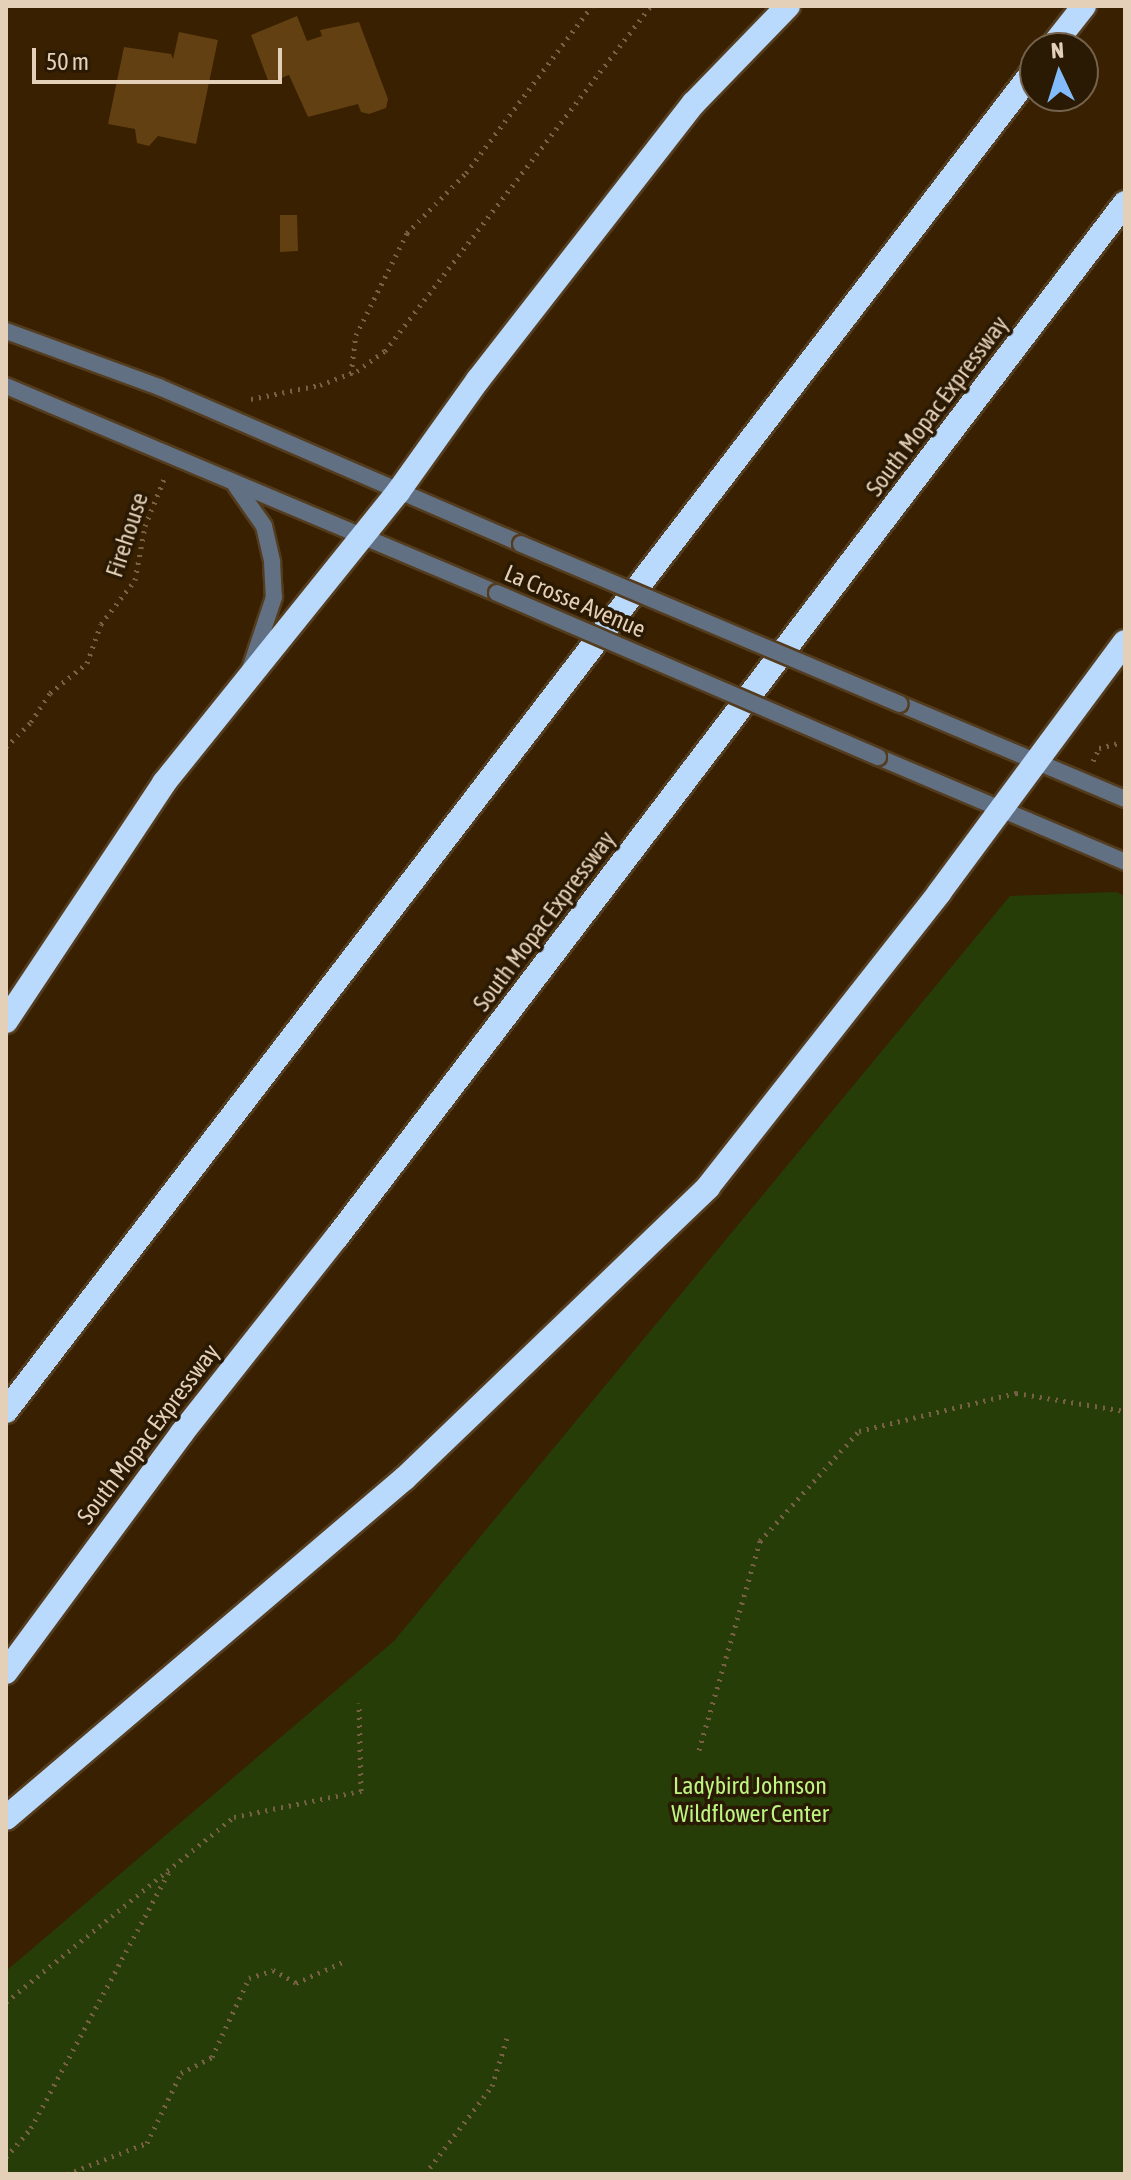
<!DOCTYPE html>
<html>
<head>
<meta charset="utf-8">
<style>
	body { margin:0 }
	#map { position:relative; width:1131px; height:2180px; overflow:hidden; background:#382000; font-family:"Asap Condensed",sans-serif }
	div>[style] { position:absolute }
	.green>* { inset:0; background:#263d08 }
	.building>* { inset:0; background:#624011 }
	.path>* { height:5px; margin-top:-2.5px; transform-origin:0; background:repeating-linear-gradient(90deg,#776044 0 2px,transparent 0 8px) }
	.roads { filter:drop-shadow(2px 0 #543c1e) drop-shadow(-2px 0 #543c1e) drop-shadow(0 2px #543c1e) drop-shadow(0 -2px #543c1e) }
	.tertiary>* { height:16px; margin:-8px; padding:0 8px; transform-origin:8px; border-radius:8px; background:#617183 }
	.motorway>* { height:24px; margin:-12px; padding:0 12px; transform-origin:12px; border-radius:12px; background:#badafd }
	.bridges { filter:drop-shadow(2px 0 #543c1e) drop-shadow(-2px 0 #543c1e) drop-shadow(0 2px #543c1e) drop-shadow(0 -2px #543c1e) }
	.tertiary-bridge>* { height:16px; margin:-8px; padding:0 8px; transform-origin:8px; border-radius:8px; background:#617183 }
	span { translate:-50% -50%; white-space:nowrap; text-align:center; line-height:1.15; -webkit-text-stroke:7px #2a1903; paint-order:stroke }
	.street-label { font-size:24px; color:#e4d0b9 }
	.park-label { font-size:24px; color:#bcf581 }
	.frame { position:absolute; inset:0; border:8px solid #e4d0b9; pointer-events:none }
	.north { position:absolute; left:1019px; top:32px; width:80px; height:80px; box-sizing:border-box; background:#2a1903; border:2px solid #74624c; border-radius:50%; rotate:356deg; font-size:22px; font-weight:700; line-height:32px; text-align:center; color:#e4d0b9 }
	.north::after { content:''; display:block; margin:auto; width:28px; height:36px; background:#82bcfa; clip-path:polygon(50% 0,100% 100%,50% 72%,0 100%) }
	.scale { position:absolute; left:32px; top:48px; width:250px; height:36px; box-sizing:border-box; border:4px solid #e4d0b9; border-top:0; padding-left:10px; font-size:24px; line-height:28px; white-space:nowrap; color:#e4d0b9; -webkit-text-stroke:6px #2a1903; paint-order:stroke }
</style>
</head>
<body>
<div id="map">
	<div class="green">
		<i style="clip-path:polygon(1116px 892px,1125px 896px,1125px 2174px,6px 2174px,6px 1971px,394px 1641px,1010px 896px)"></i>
	</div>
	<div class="building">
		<i style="clip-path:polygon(297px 16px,307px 41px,322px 36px,320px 30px,359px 22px,388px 99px,386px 108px,369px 114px,361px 112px,358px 104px,308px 117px,289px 75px,269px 83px,251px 35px)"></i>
		<i style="clip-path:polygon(179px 32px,218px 40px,196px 144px,158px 136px,149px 146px,137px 143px,135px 129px,108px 124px,124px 47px,171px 54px,173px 59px)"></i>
		<i style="clip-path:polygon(280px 215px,297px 215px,298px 251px,280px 252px)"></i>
	</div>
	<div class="path">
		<i style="left:351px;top:374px;width:39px;rotate:-83deg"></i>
		<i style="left:356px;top:335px;width:114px;rotate:-63.4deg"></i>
		<i style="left:407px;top:233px;width:84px;rotate:-45.5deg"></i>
		<i style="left:466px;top:173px;width:209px;rotate:-53deg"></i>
		<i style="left:251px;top:399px;width:70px;rotate:-11.5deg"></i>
		<i style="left:320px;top:385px;width:40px;rotate:-21deg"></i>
		<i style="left:357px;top:371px;width:34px;rotate:-36deg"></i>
		<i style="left:385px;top:351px;width:436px;rotate:-52.4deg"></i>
		<i style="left:6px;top:747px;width:35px;rotate:-45deg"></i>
		<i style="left:31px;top:722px;width:35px;rotate:-57deg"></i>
		<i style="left:50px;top:693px;width:48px;rotate:-39deg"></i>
		<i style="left:87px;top:663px;width:41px;rotate:-70.3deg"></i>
		<i style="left:101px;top:624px;width:56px;rotate:-52.3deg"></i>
		<i style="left:135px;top:580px;width:55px;rotate:-79.5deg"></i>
		<i style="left:145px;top:526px;width:51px;rotate:-68deg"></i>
		<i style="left:1093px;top:761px;width:14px;rotate:-65deg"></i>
		<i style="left:1099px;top:748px;width:21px;rotate:-14deg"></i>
		<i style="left:699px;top:1750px;width:218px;rotate:-73.7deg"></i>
		<i style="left:760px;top:1541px;width:148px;rotate:-48deg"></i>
		<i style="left:859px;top:1431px;width:162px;rotate:-13.6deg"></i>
		<i style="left:1016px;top:1393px;width:110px;rotate:9.4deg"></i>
		<i style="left:6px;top:2002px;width:294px;rotate:-39.1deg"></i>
		<i style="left:234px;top:1817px;width:130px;rotate:-11.6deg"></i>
		<i style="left:361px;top:1791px;width:88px;rotate:-91.3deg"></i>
		<i style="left:6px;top:2157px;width:38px;rotate:-49deg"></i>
		<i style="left:31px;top:2128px;width:293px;rotate:-61.7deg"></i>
		<i style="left:67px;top:2174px;width:86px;rotate:-21.2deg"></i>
		<i style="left:147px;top:2143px;width:78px;rotate:-64.1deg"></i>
		<i style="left:181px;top:2073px;width:35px;rotate:-27deg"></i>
		<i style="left:212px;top:2057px;width:87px;rotate:-64.9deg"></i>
		<i style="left:249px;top:1978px;width:25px;rotate:-18deg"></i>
		<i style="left:273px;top:1970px;width:26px;rotate:29deg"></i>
		<i style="left:296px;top:1983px;width:51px;rotate:-24.1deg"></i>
		<i style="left:425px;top:2174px;width:111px;rotate:-52.7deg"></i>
		<i style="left:492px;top:2086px;width:50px;rotate:-72.6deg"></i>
	</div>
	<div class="roads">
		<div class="tertiary">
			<i style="left:6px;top:331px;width:163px;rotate:20.1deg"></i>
			<i style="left:159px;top:387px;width:395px;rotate:23.4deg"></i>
			<i style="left:6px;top:386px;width:533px;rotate:22.86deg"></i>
			<i style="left:236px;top:486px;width:49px;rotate:55deg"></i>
			<i style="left:264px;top:526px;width:37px;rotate:77deg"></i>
			<i style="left:272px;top:562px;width:35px;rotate:87deg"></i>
			<i style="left:274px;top:597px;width:76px;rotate:108.4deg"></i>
			<i style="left:900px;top:704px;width:244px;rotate:22.9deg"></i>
			<i style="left:878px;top:757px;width:268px;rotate:23deg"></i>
		</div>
		<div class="motorway">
			<i style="left:1051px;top:48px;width:53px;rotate:-51.8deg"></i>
			<i style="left:6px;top:1021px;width:286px;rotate:-56.4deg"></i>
			<i style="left:164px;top:783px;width:373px;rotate:-51.2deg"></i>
			<i style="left:398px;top:492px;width:138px;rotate:-54.5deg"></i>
			<i style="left:478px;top:380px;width:351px;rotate:-52.1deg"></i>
			<i style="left:694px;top:103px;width:135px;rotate:-45.9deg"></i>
			<i style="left:6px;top:1411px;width:1691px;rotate:-52.52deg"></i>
			<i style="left:6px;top:1672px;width:297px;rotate:-53.6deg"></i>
			<i style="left:182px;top:1433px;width:250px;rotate:-51.7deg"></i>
			<i style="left:337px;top:1237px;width:1300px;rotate:-52.69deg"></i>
			<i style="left:6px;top:1818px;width:524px;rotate:-40.44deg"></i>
			<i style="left:405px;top:1478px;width:420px;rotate:-43.8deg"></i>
			<i style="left:708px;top:1187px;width:374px;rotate:-51.8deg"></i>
			<i style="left:939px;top:893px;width:312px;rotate:-53.5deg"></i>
		</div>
	</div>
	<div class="bridges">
		<div class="tertiary-bridge">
			<i style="left:521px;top:544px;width:411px;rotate:22.9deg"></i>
			<i style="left:497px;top:593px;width:415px;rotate:23.3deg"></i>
		</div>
	</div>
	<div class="street-label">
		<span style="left:937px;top:406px;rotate:-53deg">South Mopac Expressway</span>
		<span style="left:127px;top:535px;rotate:-72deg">Firehouse</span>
		<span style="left:575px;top:601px;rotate:23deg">La Crosse Avenue</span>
		<span style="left:544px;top:921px;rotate:-53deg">South Mopac Expressway</span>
		<span style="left:148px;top:1434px;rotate:-53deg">South Mopac Expressway</span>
	</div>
	<div class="park-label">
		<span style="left:750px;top:1800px">Ladybird Johnson<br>Wildflower Center</span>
	</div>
	<div class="frame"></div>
	<div class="north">N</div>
	<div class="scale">50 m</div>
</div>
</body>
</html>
